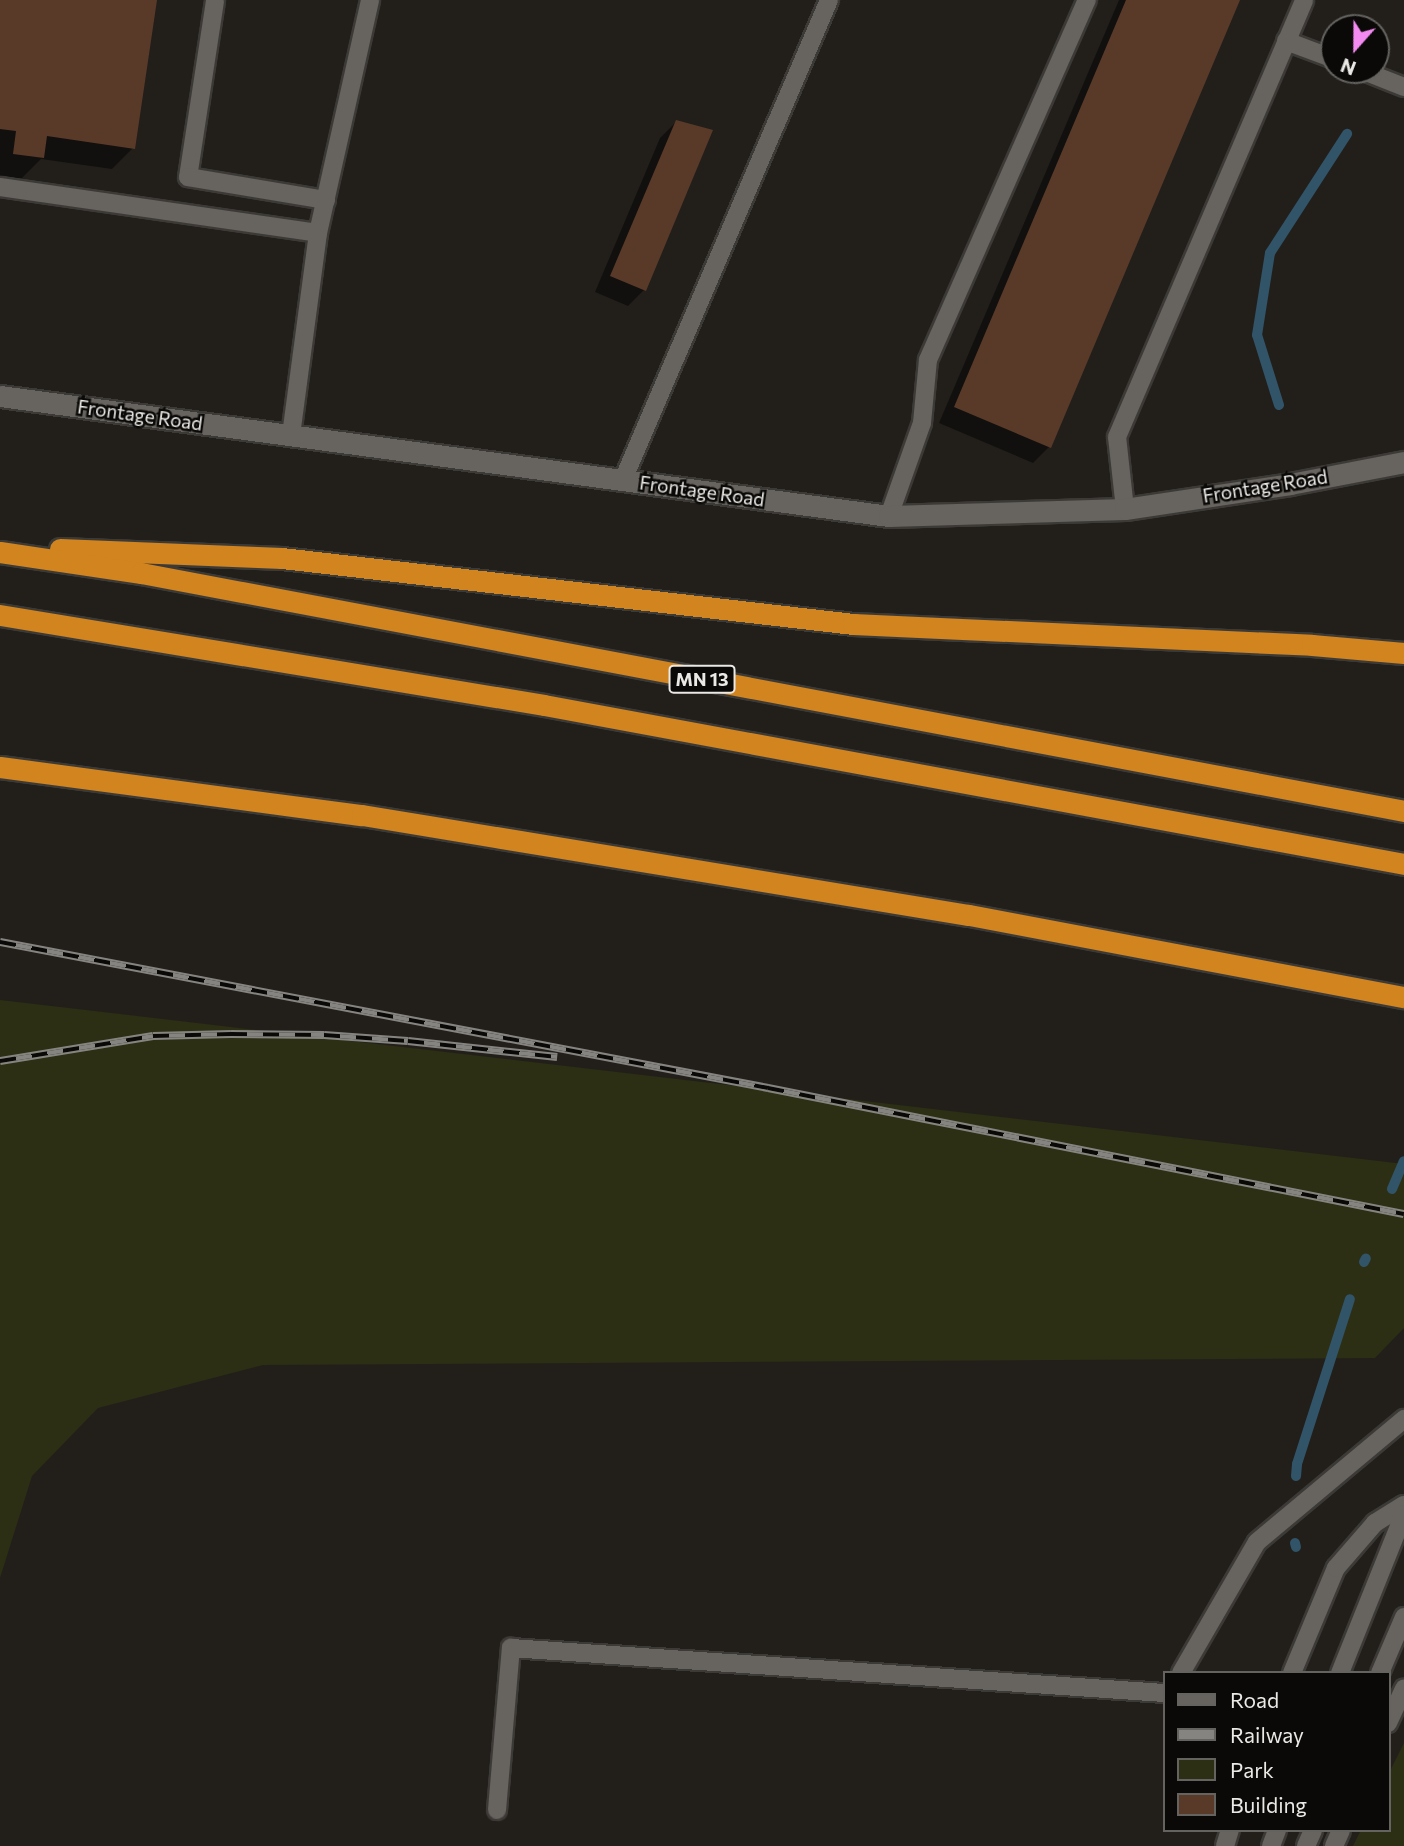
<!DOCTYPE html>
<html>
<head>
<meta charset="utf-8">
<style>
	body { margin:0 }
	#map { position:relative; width:1404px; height:1846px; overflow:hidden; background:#221f1b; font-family:Commissioner,sans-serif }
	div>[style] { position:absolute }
	.green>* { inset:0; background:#2c2f14 }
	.shadow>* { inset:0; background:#0007 }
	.stream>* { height:10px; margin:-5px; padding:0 5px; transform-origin:5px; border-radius:5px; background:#315468 }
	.building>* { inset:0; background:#593a29 }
	.roads { filter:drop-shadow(2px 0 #3c3a37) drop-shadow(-2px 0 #3c3a37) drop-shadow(0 2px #3c3a37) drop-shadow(0 -2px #3c3a37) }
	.service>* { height:18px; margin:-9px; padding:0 9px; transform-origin:9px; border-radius:9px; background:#67635e }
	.tertiary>* { height:21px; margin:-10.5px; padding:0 10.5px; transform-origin:10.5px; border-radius:10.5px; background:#67635e }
	.motorway>* { height:21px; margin:-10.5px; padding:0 10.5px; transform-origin:10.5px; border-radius:10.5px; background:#d2841e }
	.rail>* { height:8px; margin-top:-4px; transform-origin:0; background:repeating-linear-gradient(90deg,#0a0907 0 16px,#868480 0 32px); box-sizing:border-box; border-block:2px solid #868480 }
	span { translate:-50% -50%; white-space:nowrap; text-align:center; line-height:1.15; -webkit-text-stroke:5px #0a0907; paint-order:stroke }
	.shield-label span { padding:2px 5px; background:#0a0907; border:2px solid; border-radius:5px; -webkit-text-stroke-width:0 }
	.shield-label { font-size:18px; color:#ebe9e6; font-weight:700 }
	.street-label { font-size:19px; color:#ebe9e6 }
	.legend { position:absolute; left:1163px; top:1671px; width:228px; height:161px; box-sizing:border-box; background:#0a0907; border:2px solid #646360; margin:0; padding:9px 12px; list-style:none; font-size:21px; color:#ebe9e6 }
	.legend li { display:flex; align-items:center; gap:14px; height:35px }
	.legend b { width:35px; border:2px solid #646360 }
	.north { position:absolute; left:1320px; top:14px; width:70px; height:70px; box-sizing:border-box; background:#0a0907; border:2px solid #646360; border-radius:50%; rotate:201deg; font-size:19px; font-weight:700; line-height:28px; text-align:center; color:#ebe9e6 }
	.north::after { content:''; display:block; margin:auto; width:24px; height:32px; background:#f38af1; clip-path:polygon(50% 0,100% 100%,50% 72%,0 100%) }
</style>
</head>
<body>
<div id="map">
	<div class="green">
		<i style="clip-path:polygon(0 1000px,1404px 1164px,1404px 1328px,1375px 1358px,263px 1365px,98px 1408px,32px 1476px,0 1578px)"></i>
		<i style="clip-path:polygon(1404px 1743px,1404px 1846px,1353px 1846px,1361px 1830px,1388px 1830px,1388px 1775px)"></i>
	</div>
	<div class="shadow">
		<i style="clip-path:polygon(0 0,155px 0,133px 148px,112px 169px,41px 159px,21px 179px,0 175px)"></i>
		<i style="clip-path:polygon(1119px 0,1238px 0,1049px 447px,1033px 463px,939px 423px)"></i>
		<i style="clip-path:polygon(676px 122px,644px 290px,628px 306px,595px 292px,660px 138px)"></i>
	</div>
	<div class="stream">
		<i style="left:1279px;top:405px;width:73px;rotate:-107.4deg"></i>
		<i style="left:1257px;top:335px;width:83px;rotate:-81deg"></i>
		<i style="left:1270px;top:253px;width:142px;rotate:-57.1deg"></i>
		<i style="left:1392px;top:1189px;width:30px;rotate:-67deg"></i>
		<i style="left:1364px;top:1262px;width:4px;rotate:-63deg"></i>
		<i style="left:1296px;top:1476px;width:12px;rotate:-85deg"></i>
		<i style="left:1297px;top:1464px;width:173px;rotate:-72.2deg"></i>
		<i style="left:1295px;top:1543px;width:4px;rotate:76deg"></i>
	</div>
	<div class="building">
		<i style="clip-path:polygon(0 0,157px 0,135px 149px,47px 136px,44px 158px,13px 154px,16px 131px,0 129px)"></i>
		<i style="clip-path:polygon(1126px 0,1240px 0,1051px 448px,954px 407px)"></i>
		<i style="clip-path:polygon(676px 120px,713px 130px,646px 291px,610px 276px)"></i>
	</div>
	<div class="roads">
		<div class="service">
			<i style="left:215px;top:1px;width:178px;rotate:98.7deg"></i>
			<i style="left:188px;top:177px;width:140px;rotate:9.5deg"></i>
			<i style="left:1286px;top:41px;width:51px;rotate:20.6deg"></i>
			<i style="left:1361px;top:70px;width:46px;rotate:21.6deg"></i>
			<i style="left:0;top:187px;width:321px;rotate:8.2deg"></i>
			<i style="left:318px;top:233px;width:205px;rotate:97.6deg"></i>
			<i style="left:318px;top:233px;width:239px;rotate:-77.4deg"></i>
			<i style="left:623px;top:480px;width:522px;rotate:-66.77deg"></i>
			<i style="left:1125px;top:509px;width:72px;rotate:-96.3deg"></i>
			<i style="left:1117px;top:437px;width:475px;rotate:-66.8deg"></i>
			<i style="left:889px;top:516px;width:99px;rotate:-70.5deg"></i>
			<i style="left:922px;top:423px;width:63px;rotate:-84.6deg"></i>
			<i style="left:928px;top:360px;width:394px;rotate:-66.2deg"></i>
			<i style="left:1181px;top:1673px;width:151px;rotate:-59.9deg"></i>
			<i style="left:1257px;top:1542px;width:192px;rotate:-39.9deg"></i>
			<i style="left:1292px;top:1673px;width:114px;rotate:-67.3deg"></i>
			<i style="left:1336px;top:1568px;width:60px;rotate:-49.1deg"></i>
			<i style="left:1375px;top:1523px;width:34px;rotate:-32deg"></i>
			<i style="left:1340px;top:1673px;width:171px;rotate:-68.1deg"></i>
			<i style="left:1380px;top:1673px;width:61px;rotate:-66.8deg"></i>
			<i style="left:1388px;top:1723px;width:38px;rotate:-65deg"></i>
			<i style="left:497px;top:1810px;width:163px;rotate:-85.1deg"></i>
			<i style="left:511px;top:1648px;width:655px;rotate:3.94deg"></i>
			<i style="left:1225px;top:1846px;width:17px;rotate:-73deg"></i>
			<i style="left:1271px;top:1846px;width:17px;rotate:-69deg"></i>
			<i style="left:1306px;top:1846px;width:17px;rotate:-66deg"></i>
			<i style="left:1334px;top:1846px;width:17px;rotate:-66deg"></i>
		</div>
		<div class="tertiary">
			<i style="left:0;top:396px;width:897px;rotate:7.69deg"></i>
			<i style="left:889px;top:516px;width:236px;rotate:-1.7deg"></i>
			<i style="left:1125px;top:509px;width:167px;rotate:-8.6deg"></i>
			<i style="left:1290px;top:484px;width:116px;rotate:-10.9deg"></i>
		</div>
		<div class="motorway">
			<i style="left:60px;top:549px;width:222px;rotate:2.3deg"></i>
			<i style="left:282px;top:558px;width:575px;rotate:6.59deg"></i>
			<i style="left:853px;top:624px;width:459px;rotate:2.6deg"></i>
			<i style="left:1312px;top:645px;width:92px;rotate:5deg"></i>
			<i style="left:0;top:552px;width:143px;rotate:8.5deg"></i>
			<i style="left:141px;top:573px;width:1285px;rotate:10.67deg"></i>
			<i style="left:0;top:615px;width:551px;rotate:9.39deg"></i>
			<i style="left:544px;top:705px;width:875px;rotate:10.47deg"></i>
			<i style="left:0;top:767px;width:365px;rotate:7.6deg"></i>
			<i style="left:362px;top:815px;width:615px;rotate:9.36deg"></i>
			<i style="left:969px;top:915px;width:443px;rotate:10.7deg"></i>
		</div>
	</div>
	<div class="rail">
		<i style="left:0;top:942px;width:782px;rotate:10.76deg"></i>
		<i style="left:768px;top:1088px;width:648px;rotate:11.21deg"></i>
		<i style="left:0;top:1061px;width:155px;rotate:-9.3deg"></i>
		<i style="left:153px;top:1036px;width:78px;rotate:-1.5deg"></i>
		<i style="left:231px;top:1034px;width:93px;rotate:0.6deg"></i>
		<i style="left:324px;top:1035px;width:84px;rotate:4.1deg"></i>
		<i style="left:408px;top:1041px;width:150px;rotate:6.1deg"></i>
	</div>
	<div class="shield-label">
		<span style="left:702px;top:679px">MN 13</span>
	</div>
	<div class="street-label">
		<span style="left:140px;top:415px;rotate:8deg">Frontage Road</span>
		<span style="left:1265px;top:486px;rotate:-9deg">Frontage Road</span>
		<span style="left:702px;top:491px;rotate:8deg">Frontage Road</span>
	</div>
	<ul class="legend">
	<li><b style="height:9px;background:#67635e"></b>Road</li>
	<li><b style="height:9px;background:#868480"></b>Railway</li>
	<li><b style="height:19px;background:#2c2f14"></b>Park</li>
	<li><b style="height:19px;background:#593a29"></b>Building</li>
	</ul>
	<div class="north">N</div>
</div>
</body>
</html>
